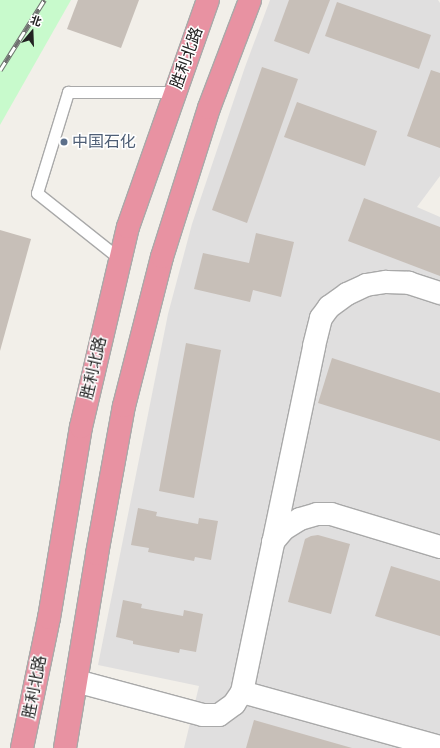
<!DOCTYPE html>
<html>
<head>
<meta charset="utf-8">
<style>
	body { margin:0 }
	#map { position:relative; width:440px; height:748px; overflow:hidden; background:#f2efe9; font-family:Jost,"Noto Sans SC",sans-serif }
	div>[style] { position:absolute }
	.residential>* { inset:0; background:#e0dfdf }
	.park>* { inset:0; background:#c8facc }
	.building>* { inset:0; background:#c7bfb8 }
	.roads { filter:drop-shadow(1px 0 #a9a9a9) drop-shadow(-1px 0 #a9a9a9) drop-shadow(0 1px #a9a9a9) drop-shadow(0 -1px #a9a9a9) }
	.lane>* { height:11px; margin:-5.5px; padding:0 5.5px; transform-origin:5.5px; border-radius:5.5px; background:#fff }
	.street>* { height:22px; margin:-11px; padding:0 11px; transform-origin:11px; border-radius:11px; background:#fff }
	.highway>* { height:22px; margin:-11px; padding:0 11px; transform-origin:11px; border-radius:11px; background:#e892a2 }
	.rail>* { height:4.5px; margin-top:-2.25px; transform-origin:0; background:repeating-linear-gradient(90deg,#fff 0 9px,#707070 0 18px); box-sizing:border-box; border-block:1px solid #707070 }
	.dots>* { width:11px; height:11px; translate:-50% -50%; box-sizing:border-box; border:2px solid #fff; border-radius:50% }
	span { translate:-50% -50%; white-space:nowrap; text-align:center; line-height:1.15; -webkit-text-stroke:3px #fff; paint-order:stroke }
	.street-label { font-size:16px; color:#222 }
	.service-label { font-size:16px; color:#4e5e75 }
	.left { translate:0 -50%; text-align:left }
	.north { position:absolute; left:12px; top:12px; width:40px; height:40px; -webkit-text-stroke:3px #fff; paint-order:stroke; rotate:19deg; font-size:11px; font-weight:700; line-height:16px; text-align:center; color:#222 }
	.north::after { content:''; display:block; margin:auto; width:14px; height:18px; background:#222; clip-path:polygon(50% 0,100% 100%,50% 72%,0 100%) }
</style>
</head>
<body>
<div id="map">
	<div class="residential">
		<i style="clip-path:polygon(270px 0,438px 0,440px 3px,440px 176px,417px 207px,440px 217px,440px 748px,184px 748px,199px 686px,98px 665px,168px 314px,192px 224px,245px 67px)"></i>
	</div>
	<div class="park">
		<i style="clip-path:polygon(0 0,71px 0,0 125px)"></i>
	</div>
	<div class="building">
		<i style="clip-path:polygon(78px 0,139px 0,121px 48px,67px 29px)"></i>
		<i style="clip-path:polygon(289px 0,330px 0,309px 54px,274px 41px)"></i>
		<i style="clip-path:polygon(337px 2px,431px 35px,419px 69px,325px 36px)"></i>
		<i style="clip-path:polygon(262px 67px,298px 79px,247px 223px,212px 210px)"></i>
		<i style="clip-path:polygon(431px 70px,440px 73px,440px 148px,407px 136px)"></i>
		<i style="clip-path:polygon(297px 102px,377px 131px,365px 166px,284px 137px)"></i>
		<i style="clip-path:polygon(364px 198px,440px 227px,440px 276px,348px 241px)"></i>
		<i style="clip-path:polygon(0 230px,31px 239px,0 351px)"></i>
		<i style="clip-path:polygon(256px 233px,294px 242px,281px 297px,253px 290px,250px 302px,194px 289px,203px 253px,249px 263px)"></i>
		<i style="clip-path:polygon(186px 343px,221px 350px,194px 498px,159px 491px)"></i>
		<i style="clip-path:polygon(332px 358px,440px 393px,440px 441px,318px 403px)"></i>
		<i style="clip-path:polygon(138px 508px,157px 512px,156px 516px,198px 524px,199px 518px,218px 521px,211px 560px,195px 557px,194px 561px,148px 552px,149px 548px,131px 545px)"></i>
		<i style="clip-path:polygon(318px 535px,350px 544px,331px 614px,288px 602px,305px 539px,311px 536px)"></i>
		<i style="clip-path:polygon(391px 566px,440px 581px,440px 636px,375px 616px)"></i>
		<i style="clip-path:polygon(123px 600px,142px 604px,141px 608px,183px 616px,184px 610px,203px 614px,196px 652px,180px 649px,179px 653px,133px 644px,133px 641px,116px 637px)"></i>
		<i style="clip-path:polygon(254px 720px,352px 748px,246px 748px)"></i>
	</div>
	<div class="roads">
		<div class="lane">
			<i style="left:120px;top:259px;width:106px;rotate:-141.5deg"></i>
			<i style="left:37px;top:193px;width:106px;rotate:-72.9deg"></i>
			<i style="left:68px;top:92px;width:107px"></i>
		</div>
		<div class="street">
			<i style="left:273px;top:542px;width:17px;rotate:-50deg"></i>
			<i style="left:284px;top:529px;width:19px;rotate:-32deg"></i>
			<i style="left:300px;top:519px;width:18px;rotate:-16deg"></i>
			<i style="left:317px;top:514px;width:14px"></i>
			<i style="left:331px;top:514px;width:114px;rotate:16.8deg"></i>
			<i style="left:76px;top:681px;width:131px;rotate:15deg"></i>
			<i style="left:203px;top:715px;width:16px"></i>
			<i style="left:219px;top:715px;width:19px;rotate:-36deg"></i>
			<i style="left:234px;top:704px;width:14px;rotate:-56deg"></i>
			<i style="left:242px;top:692px;width:353px;rotate:-78.2deg"></i>
			<i style="left:314px;top:346px;width:29px;rotate:-76deg"></i>
			<i style="left:321px;top:318px;width:14px;rotate:-54deg"></i>
			<i style="left:329px;top:307px;width:22px;rotate:-36deg"></i>
			<i style="left:347px;top:294px;width:21px;rotate:-25deg"></i>
			<i style="left:366px;top:285px;width:20px;rotate:-9deg"></i>
			<i style="left:386px;top:282px;width:23px;rotate:2deg"></i>
			<i style="left:409px;top:283px;width:33px;rotate:18deg"></i>
			<i style="left:242px;top:692px;width:205px;rotate:15.5deg"></i>
		</div>
		<div class="highway">
			<i style="left:22px;top:748px;width:133px;rotate:-78.3deg"></i>
			<i style="left:49px;top:618px;width:194px;rotate:-80.5deg"></i>
			<i style="left:81px;top:427px;width:205px;rotate:-76.8deg"></i>
			<i style="left:128px;top:227px;width:241px;rotate:-70.6deg"></i>
			<i style="left:65px;top:748px;width:197px;rotate:-80.6deg"></i>
			<i style="left:97px;top:554px;width:150px;rotate:-79.7deg"></i>
			<i style="left:124px;top:406px;width:154px;rotate:-75.7deg"></i>
			<i style="left:162px;top:257px;width:156px;rotate:-72.5deg"></i>
			<i style="left:209px;top:108px;width:116px;rotate:-69.2deg"></i>
		</div>
	</div>
	<div class="rail">
		<i style="left:0;top:70px;width:83px;rotate:-57.8deg"></i>
	</div>
	<div class="dots">
		<i style="left:64px;top:142px;background:#5c6f8a"></i>
	</div>
	<div class="street-label">
		<span style="left:187px;top:58px;rotate:-70deg">胜利北路</span>
		<span style="left:94px;top:368px;rotate:-77deg">胜利北路</span>
		<span style="left:35px;top:687px;rotate:-79deg">胜利北路</span>
	</div>
	<div class="service-label">
		<span class="left" style="left:72px;top:142px">中国石化</span>
	</div>
	<div class="north">北</div>
</div>
</body>
</html>
